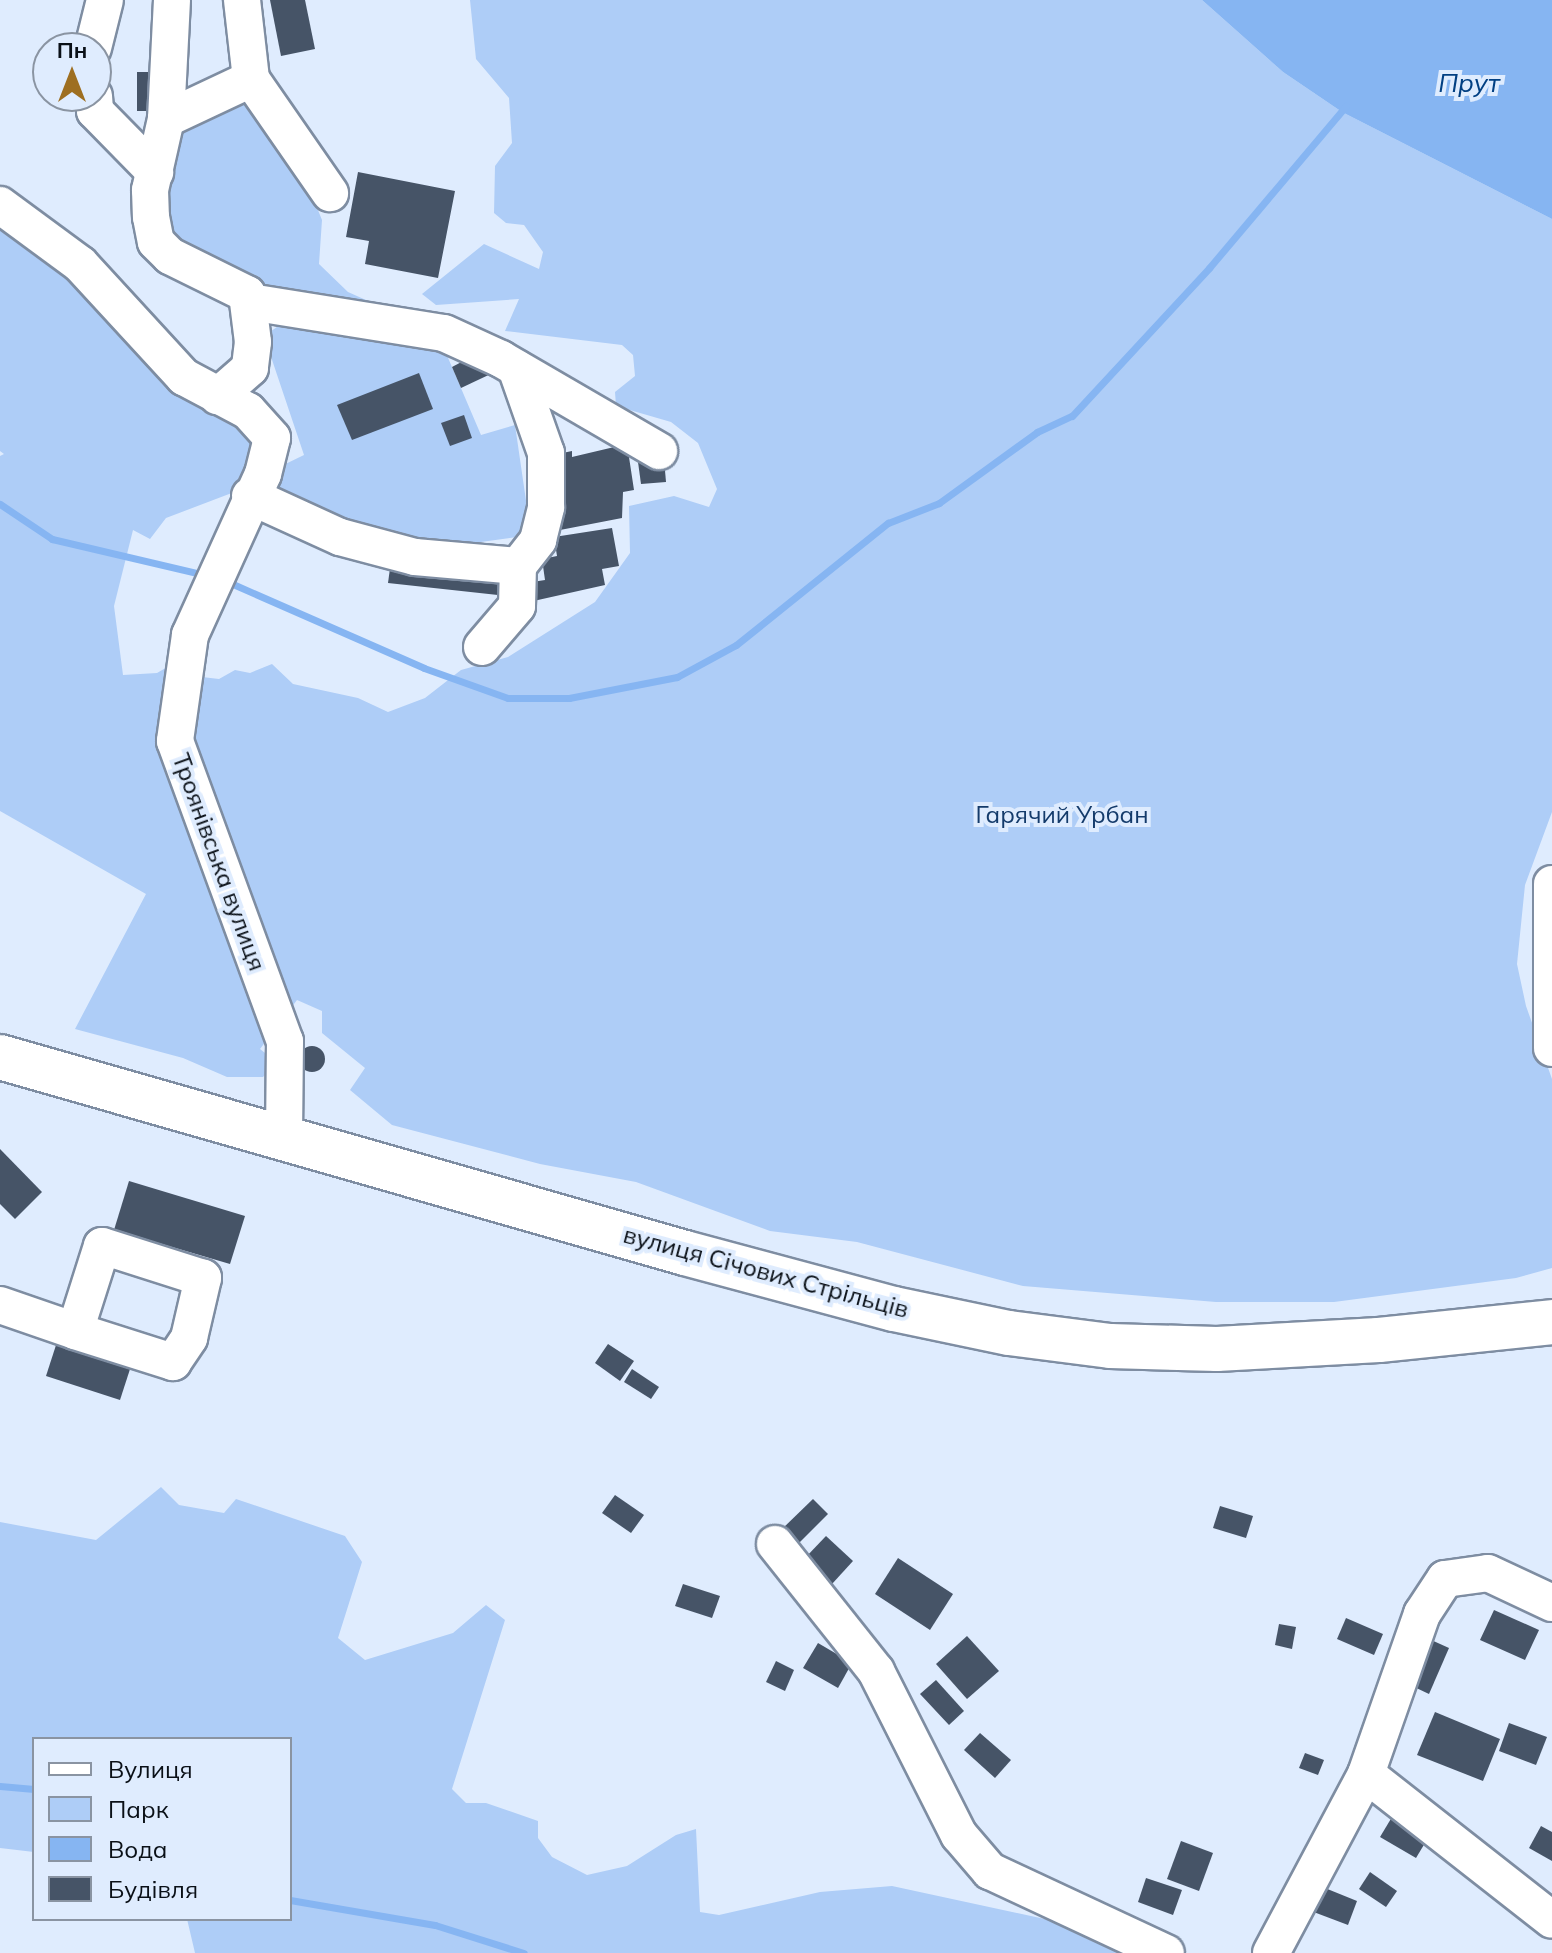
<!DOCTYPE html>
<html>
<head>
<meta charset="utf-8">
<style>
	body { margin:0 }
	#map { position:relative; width:1552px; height:1953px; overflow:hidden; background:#dfecfe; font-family:Mulish,sans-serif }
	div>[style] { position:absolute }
	.green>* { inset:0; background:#aecdf7 }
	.water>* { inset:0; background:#86b5f2 }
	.stream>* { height:7px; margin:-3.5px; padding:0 3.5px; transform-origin:3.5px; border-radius:3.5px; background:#86b5f2 }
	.building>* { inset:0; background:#465467 }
	.round { border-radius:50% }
	.roads { filter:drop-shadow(2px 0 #7e8da2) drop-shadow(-2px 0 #7e8da2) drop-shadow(0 2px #7e8da2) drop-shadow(0 -2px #7e8da2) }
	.minor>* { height:36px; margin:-18px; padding:0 18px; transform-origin:18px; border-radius:18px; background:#fff }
	.major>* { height:44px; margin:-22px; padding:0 22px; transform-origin:22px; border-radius:22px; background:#fff }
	span { translate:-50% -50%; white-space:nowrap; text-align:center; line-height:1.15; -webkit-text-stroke:8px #dfecfe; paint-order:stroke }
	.park-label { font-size:24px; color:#143b6b }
	.street-label { font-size:24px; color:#0a1017 }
	.water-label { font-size:26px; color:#024083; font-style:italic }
	.legend { position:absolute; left:32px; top:1737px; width:260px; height:184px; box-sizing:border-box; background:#dfecfe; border:2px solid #8a94a2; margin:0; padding:10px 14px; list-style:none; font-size:24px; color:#0a1017 }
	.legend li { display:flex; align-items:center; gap:16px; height:40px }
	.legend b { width:40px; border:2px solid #8a94a2 }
	.north { position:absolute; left:32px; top:32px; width:80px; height:80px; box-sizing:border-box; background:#dfecfe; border:2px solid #8a94a2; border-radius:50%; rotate:0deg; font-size:22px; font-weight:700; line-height:32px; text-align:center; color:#0a1017 }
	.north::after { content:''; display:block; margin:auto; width:28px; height:36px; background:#9e6f21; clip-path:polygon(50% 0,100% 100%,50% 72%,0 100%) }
</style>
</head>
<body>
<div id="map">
	<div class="green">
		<i style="clip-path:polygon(470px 0,1202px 0,1283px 72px,1342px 112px,1552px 219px,1552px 812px,1525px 885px,1517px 964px,1526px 1006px,1552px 1079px,1552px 1268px,1516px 1278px,1334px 1302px,1216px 1302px,1023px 1286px,857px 1242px,770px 1231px,636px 1182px,540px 1164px,392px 1125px,350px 1090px,365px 1068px,322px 1033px,322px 1011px,297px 1000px,260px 1049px,270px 1057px,271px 1069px,263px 1077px,227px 1077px,183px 1058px,75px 1029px,146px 894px,0 811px,0 456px,4px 454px,0 451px,0 230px,71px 276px,256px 440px,237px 491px,166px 518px,150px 539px,133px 530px,114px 606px,123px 675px,157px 673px,176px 662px,202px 677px,219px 679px,235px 670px,250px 673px,272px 664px,293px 684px,358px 698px,388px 712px,425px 698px,461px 670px,508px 657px,595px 602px,630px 553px,629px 506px,674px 496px,709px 507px,717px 489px,698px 443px,671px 422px,616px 406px,615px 392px,635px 376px,633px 355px,622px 345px,505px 331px,519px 299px,436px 305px,422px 294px,484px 244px,539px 269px,543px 252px,524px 225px,506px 223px,494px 213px,495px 166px,512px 143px,509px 98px,476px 59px)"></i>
		<i style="clip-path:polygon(244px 101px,304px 176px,322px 220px,319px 264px,348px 292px,413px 321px,272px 288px,166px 236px,168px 160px,181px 129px)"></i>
		<i style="clip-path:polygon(287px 320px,440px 339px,481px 435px,515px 425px,531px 535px,415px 551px,267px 499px,271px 471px,304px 455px,264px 336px)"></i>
		<i style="clip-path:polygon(161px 1487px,179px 1505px,224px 1513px,236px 1499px,345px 1536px,362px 1562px,338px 1638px,365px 1660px,453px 1633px,486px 1605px,505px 1620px,452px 1789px,466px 1803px,486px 1803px,538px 1821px,538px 1838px,552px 1857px,587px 1875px,627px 1866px,676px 1835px,696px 1829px,700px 1912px,719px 1915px,820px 1892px,892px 1886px,1091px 1929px,1159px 1953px,195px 1953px,187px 1919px,290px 1919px,290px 1739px,34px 1739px,34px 1852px,0 1848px,0 1522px,96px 1540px)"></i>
	</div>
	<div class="water">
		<i style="clip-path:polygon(1202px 0,1552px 0,1552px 219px,1342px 112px,1283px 72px)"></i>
	</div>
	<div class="stream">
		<i style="left:0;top:504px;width:63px;rotate:33.9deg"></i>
		<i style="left:52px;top:539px;width:158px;rotate:13.2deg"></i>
		<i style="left:226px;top:581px;width:216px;rotate:23.7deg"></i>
		<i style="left:424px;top:668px;width:89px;rotate:19.7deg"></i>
		<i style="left:508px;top:698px;width:61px"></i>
		<i style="left:569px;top:698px;width:110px;rotate:-11deg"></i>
		<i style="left:677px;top:677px;width:67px;rotate:-28.5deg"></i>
		<i style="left:736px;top:645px;width:195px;rotate:-38.8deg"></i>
		<i style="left:888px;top:523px;width:55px;rotate:-21.4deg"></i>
		<i style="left:939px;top:503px;width:121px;rotate:-35.9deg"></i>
		<i style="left:1037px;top:432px;width:38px;rotate:-25deg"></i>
		<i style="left:1072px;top:416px;width:202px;rotate:-47.2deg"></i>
		<i style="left:1209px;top:268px;width:212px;rotate:-49.8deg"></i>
		<i style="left:0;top:1786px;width:34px;rotate:5deg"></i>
		<i style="left:290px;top:1900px;width:147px;rotate:9.8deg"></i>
		<i style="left:435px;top:1925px;width:93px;rotate:17.5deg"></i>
	</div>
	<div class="building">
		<i style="clip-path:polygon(270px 0,305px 0,315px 49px,281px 56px)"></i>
		<i style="clip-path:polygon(137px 72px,152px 72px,151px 111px,137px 111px)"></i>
		<i style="clip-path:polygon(358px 172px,455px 191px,438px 278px,365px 264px,369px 241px,346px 237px)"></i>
		<i style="clip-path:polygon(469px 358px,497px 371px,461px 388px,452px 367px)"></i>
		<i style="clip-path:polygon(419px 373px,433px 409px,352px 440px,337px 405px)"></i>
		<i style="clip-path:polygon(464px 415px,472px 438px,450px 446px,441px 423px)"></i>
		<i style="clip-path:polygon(627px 444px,634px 490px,623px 492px,622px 518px,560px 530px,553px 455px,572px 451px,572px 457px)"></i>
		<i style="clip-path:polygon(664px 459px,666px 482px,641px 484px,638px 462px)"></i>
		<i style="clip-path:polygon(612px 528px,619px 566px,602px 569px,605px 585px,529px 602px,526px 583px,545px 580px,542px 559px,557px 556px,554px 537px)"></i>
		<i style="clip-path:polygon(391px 561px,509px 577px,507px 596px,388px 583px)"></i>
		<i class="round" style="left:299px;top:1046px;width:26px;height:26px"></i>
		<i style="clip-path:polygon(0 1149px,42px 1192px,15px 1219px,0 1204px)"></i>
		<i style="clip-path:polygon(129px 1181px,245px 1216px,230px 1264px,114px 1230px)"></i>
		<i style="clip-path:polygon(57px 1342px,131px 1366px,120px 1400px,46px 1376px)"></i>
		<i style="clip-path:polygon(608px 1344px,634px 1361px,620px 1381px,595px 1363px)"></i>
		<i style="clip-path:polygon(632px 1369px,659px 1387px,651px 1399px,624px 1382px)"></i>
		<i style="clip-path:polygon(615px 1495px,644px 1515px,631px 1533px,602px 1513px)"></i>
		<i style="clip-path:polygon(813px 1499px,828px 1514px,797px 1545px,781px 1530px)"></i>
		<i style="clip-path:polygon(1220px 1506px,1253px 1516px,1246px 1538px,1213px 1528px)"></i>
		<i style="clip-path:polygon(826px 1536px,853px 1561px,832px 1584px,805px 1558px)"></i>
		<i style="clip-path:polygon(898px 1558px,953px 1594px,930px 1630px,875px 1594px)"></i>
		<i style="clip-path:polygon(683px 1584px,720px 1596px,712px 1618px,675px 1606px)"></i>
		<i style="clip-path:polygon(1494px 1610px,1539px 1630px,1525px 1660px,1480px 1640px)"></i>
		<i style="clip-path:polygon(1346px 1618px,1383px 1634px,1374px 1655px,1337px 1639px)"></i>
		<i style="clip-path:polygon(1279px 1624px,1296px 1627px,1292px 1649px,1275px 1645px)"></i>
		<i style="clip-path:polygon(967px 1636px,999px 1671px,967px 1699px,936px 1664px)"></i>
		<i style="clip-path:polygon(1429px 1639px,1449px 1648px,1429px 1694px,1410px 1685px)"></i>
		<i style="clip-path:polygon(818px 1643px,852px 1663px,838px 1688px,803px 1668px)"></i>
		<i style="clip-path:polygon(776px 1661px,794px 1670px,785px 1691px,766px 1682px)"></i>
		<i style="clip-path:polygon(936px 1680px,964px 1711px,949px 1725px,920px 1694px)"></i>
		<i style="clip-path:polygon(1435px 1712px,1500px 1739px,1483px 1781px,1417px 1755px)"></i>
		<i style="clip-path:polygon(1509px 1723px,1547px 1737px,1536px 1765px,1499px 1751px)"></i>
		<i style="clip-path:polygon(980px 1733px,1011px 1760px,995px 1778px,964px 1750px)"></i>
		<i style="clip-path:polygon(1305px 1753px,1324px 1760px,1318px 1775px,1299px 1768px)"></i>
		<i style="clip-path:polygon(1395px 1812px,1431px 1833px,1416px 1858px,1380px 1837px)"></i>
		<i style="clip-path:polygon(1541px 1826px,1552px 1832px,1552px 1861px,1529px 1848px)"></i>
		<i style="clip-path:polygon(1181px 1841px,1213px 1853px,1199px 1891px,1167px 1879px)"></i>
		<i style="clip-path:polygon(1370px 1872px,1397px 1891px,1386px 1907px,1359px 1889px)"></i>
		<i style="clip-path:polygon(1146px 1878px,1182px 1890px,1173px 1915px,1138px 1902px)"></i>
		<i style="clip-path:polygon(1320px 1886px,1357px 1901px,1348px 1925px,1311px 1911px)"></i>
	</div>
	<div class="roads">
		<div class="minor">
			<i style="left:172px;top:0;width:119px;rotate:92.9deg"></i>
			<i style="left:166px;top:119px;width:73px;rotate:102.7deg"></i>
			<i style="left:150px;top:190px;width:27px;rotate:88deg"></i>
			<i style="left:151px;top:217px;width:25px;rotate:79deg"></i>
			<i style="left:156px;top:242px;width:20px;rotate:45deg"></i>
			<i style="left:170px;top:256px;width:86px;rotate:26.3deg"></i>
			<i style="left:247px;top:294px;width:48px;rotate:82.9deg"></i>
			<i style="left:253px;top:342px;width:26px;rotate:97deg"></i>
			<i style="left:250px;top:368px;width:43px;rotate:138.8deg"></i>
			<i style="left:93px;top:48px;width:49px;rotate:-76deg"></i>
			<i style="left:251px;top:79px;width:139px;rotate:55.3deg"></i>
			<i style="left:94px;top:96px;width:15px;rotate:86deg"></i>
			<i style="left:95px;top:111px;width:86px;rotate:45.5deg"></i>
			<i style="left:166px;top:119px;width:94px;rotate:-25.2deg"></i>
			<i style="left:251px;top:79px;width:80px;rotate:-96.5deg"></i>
			<i style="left:0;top:205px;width:99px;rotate:36.4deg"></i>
			<i style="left:80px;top:264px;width:154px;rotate:47.4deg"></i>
			<i style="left:184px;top:377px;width:72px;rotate:28deg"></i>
			<i style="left:248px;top:411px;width:36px;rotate:48deg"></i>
			<i style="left:272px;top:438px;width:37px;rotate:104deg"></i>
			<i style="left:263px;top:474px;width:177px;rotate:114.4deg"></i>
			<i style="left:190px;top:635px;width:107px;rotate:98.1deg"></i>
			<i style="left:175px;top:741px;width:320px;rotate:69.9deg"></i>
			<i style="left:285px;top:1041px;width:95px;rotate:90.6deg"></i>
			<i style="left:250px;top:302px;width:196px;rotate:9.1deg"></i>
			<i style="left:444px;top:333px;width:63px;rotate:24.5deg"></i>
			<i style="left:501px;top:359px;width:183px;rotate:30.2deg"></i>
			<i style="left:250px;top:496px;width:99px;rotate:24.5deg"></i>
			<i style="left:340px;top:537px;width:78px;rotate:14.9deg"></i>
			<i style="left:415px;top:557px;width:103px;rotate:5deg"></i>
			<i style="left:482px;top:647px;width:54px;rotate:-49.5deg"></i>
			<i style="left:517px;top:606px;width:40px;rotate:-88.6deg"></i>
			<i style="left:518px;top:566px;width:33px;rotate:-52deg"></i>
			<i style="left:538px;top:540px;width:34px;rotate:-76deg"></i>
			<i style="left:546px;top:507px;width:54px;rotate:-90deg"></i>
			<i style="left:546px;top:453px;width:90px;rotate:-109.4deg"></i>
			<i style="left:1552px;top:884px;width:164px;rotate:90deg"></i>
			<i style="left:0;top:1305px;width:79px;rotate:19.1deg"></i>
			<i style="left:75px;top:1331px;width:103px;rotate:17.6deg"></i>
			<i style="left:173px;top:1362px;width:29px;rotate:-56deg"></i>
			<i style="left:189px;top:1338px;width:62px;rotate:-76.9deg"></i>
			<i style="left:203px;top:1278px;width:106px;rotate:-162.4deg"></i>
			<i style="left:102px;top:1246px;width:89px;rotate:107.6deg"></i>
			<i style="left:775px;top:1544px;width:162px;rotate:51.5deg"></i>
			<i style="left:876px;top:1671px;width:184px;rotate:63.2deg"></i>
			<i style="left:959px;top:1835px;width:48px;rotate:49.3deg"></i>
			<i style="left:990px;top:1871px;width:194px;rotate:25deg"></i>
			<i style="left:1366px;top:1774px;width:236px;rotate:38.1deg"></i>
			<i style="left:1271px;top:1953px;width:203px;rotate:-62deg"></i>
			<i style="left:1366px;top:1774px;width:170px;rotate:-70.7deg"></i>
			<i style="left:1422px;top:1614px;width:42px;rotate:-56.7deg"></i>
			<i style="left:1445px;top:1579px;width:43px;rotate:-7.9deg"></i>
			<i style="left:1488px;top:1573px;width:71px;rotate:25.1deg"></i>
		</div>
		<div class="major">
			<i style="left:0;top:1057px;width:712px;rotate:15.97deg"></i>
			<i style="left:685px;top:1253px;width:216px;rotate:15deg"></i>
			<i style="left:894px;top:1309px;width:117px;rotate:11.8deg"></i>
			<i style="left:1009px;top:1333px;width:102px;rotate:7.3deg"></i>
			<i style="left:1110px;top:1346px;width:107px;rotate:1.6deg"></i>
			<i style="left:1217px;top:1349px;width:162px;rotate:-3.2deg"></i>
			<i style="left:1379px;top:1340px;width:174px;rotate:-5.9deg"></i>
		</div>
	</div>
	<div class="park-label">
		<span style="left:1062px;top:815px">Гарячий Урбан</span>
	</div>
	<div class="street-label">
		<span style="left:219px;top:862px;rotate:70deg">Троянівська вулиця</span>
		<span style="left:766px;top:1272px;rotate:15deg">вулиця Січових Стрільців</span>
	</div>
	<div class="water-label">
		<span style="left:1469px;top:83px">Прут</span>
	</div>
	<ul class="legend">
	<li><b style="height:10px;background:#fff"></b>Вулиця</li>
	<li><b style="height:22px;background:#aecdf7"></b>Парк</li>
	<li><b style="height:22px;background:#86b5f2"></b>Вода</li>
	<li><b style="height:22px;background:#465467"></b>Будівля</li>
	</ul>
	<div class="north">Пн</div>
</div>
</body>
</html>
